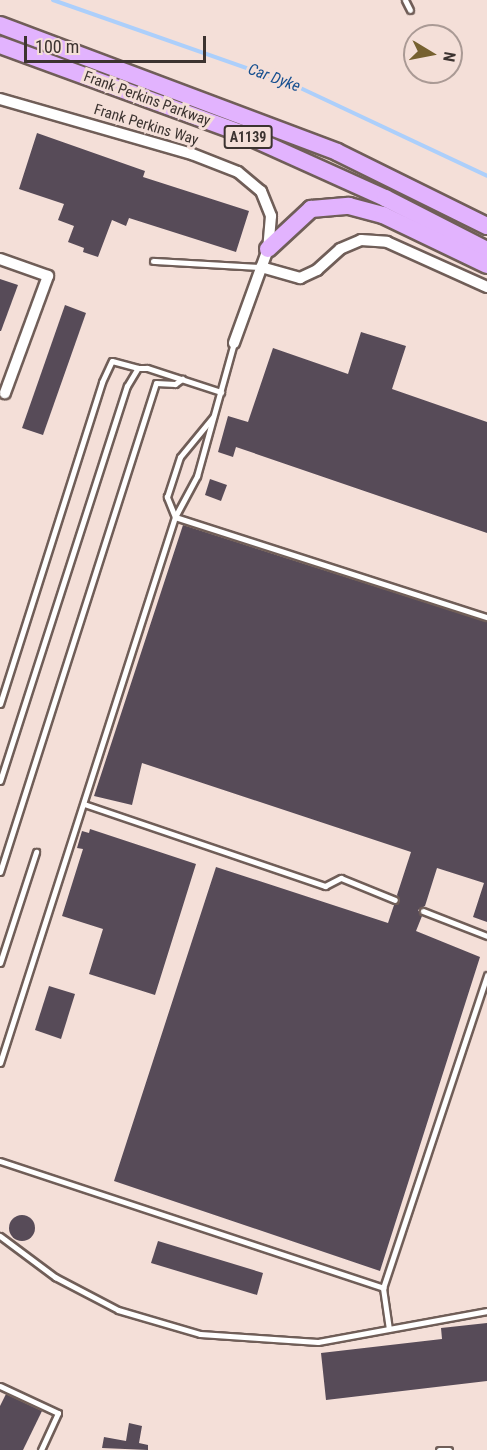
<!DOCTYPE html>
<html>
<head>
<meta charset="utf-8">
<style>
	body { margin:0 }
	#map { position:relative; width:487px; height:1450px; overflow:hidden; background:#f4dfd8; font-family:"Roboto Condensed",sans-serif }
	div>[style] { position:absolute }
	.stream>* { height:4px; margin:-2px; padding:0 2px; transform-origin:2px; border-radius:2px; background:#accffb }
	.building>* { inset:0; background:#574b58 }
	.round { border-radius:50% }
	.roads { filter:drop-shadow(2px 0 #705e58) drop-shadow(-2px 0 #705e58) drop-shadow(0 2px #705e58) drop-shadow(0 -2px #705e58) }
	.service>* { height:5px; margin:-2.5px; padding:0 2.5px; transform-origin:2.5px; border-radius:2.5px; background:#fff }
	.minor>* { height:10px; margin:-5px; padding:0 5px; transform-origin:5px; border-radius:5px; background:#fff }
	.trunk>* { height:16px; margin:-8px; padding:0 8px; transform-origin:8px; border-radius:8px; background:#e2b3fe }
	span { translate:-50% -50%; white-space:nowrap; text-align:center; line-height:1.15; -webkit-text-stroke:6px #f4dfd8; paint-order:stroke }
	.shield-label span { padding:2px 4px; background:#f4dfd8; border:2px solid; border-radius:4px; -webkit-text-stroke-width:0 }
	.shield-label { font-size:14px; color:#3c3330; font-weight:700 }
	.street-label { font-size:15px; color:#3c3330 }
	.water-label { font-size:16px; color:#175090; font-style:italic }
	.north { position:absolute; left:403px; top:24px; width:60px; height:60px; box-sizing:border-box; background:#f4dfd8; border:2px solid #aa9a95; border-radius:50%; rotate:100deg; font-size:16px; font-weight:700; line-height:24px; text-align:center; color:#3c3330 }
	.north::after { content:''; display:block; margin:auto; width:21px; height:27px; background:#766130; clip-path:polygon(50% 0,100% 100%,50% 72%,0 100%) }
	.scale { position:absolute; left:24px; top:36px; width:182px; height:27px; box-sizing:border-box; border:3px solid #3c3330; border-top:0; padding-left:8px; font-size:18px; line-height:21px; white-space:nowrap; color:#3c3330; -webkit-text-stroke:4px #f4dfd8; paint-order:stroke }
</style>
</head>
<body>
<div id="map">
	<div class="stream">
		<i style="left:53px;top:0;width:256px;rotate:19.4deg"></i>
		<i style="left:294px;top:85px;width:213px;rotate:25.2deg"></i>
	</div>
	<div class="building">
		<i style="clip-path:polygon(37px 133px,145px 171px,143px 177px,249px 211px,236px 252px,129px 218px,126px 226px,112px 220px,98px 257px,83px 252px,84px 248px,68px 242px,74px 226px,58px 220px,64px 204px,19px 189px)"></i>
		<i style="clip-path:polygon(0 279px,18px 285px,1px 331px,0 331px)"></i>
		<i style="clip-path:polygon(65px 305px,86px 313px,43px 435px,22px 428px)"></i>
		<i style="clip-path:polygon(361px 332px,406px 346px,392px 389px,487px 422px,487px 533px,236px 447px,233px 457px,218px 452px,228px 416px,248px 422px,273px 348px,348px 374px)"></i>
		<i style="clip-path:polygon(210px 479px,227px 485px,221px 501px,205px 495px)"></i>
		<i style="clip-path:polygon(183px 525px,487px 622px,487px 922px,473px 917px,484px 883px,437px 868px,425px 906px,418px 910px,422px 916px,416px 931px,480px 957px,380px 1271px,114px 1181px,216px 867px,388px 923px,394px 905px,400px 901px,397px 895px,411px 852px,142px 763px,132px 805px,94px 796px)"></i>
		<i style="clip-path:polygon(90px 829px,196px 864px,155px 995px,89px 974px,103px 929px,62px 916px,83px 849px,77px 848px,82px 831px,89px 833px)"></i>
		<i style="clip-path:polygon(49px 986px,75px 994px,61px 1039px,35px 1030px)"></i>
		<i class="round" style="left:9px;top:1215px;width:26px;height:26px"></i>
		<i style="clip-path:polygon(158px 1241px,263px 1273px,257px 1295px,151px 1263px)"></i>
		<i style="clip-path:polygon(487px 1323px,487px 1381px,326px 1400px,321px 1353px,442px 1339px,441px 1328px)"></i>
		<i style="clip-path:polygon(6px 1394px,42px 1411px,23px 1450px,0 1450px,0 1406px)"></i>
		<i style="clip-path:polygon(129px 1423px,142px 1426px,139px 1443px,148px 1445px,148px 1450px,102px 1448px,104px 1437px,126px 1441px)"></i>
	</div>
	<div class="roads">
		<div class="service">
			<i style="left:405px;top:0;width:11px;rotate:63deg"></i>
			<i style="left:153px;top:261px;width:108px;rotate:3.2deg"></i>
			<i style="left:175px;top:517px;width:328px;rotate:17.8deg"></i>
			<i style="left:175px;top:517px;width:22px;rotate:-112deg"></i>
			<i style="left:167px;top:497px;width:42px;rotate:-72deg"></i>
			<i style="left:180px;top:457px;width:52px;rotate:-50.5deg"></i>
			<i style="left:0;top:704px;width:338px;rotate:-72.4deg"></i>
			<i style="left:102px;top:382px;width:23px;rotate:-65deg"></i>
			<i style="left:112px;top:361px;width:27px;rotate:15deg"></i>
			<i style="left:0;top:781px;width:415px;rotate:-72.2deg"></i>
			<i style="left:127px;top:386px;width:21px;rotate:-59deg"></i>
			<i style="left:138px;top:368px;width:9px"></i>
			<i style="left:147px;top:368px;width:78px;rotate:18deg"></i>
			<i style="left:84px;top:804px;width:255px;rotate:18.8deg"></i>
			<i style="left:325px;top:886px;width:18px;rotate:-27deg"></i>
			<i style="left:341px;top:878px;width:58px;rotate:22.2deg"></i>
			<i style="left:0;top:872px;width:513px;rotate:-72.31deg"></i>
			<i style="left:156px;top:383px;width:19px;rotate:3deg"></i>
			<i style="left:175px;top:384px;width:9px;rotate:-36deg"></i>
			<i style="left:423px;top:911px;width:69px;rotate:21.3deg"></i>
			<i style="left:0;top:963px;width:117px;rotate:-72deg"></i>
			<i style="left:0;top:1063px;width:573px;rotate:-72.23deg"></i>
			<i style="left:175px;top:517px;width:47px;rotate:-61.8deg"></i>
			<i style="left:197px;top:476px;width:138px;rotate:-74.5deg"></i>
			<i style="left:0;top:1161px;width:404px;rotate:18.3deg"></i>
			<i style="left:383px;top:1288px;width:330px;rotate:-71.6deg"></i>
			<i style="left:0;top:1236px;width:69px;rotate:36.7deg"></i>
			<i style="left:55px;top:1277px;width:71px;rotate:27.6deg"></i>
			<i style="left:118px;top:1310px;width:85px;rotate:16.3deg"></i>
			<i style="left:200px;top:1334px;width:118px;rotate:3.9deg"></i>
			<i style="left:318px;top:1342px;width:172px;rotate:-10.4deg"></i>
			<i style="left:383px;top:1288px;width:41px;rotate:81.7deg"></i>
			<i style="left:0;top:1386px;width:64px;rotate:25deg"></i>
			<i style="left:58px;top:1413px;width:41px;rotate:114.7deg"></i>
			<i style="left:439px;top:1450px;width:10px"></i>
		</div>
		<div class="minor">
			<i style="left:0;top:99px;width:200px;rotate:16deg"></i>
			<i style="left:192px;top:154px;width:49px;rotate:21.4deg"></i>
			<i style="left:238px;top:172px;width:30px;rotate:40deg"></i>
			<i style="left:261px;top:191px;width:27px;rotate:68deg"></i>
			<i style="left:271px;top:216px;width:33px;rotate:95deg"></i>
			<i style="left:268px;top:249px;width:100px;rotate:109.9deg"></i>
			<i style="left:0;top:259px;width:51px;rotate:19.5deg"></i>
			<i style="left:48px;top:276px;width:125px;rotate:110.2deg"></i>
			<i style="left:261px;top:267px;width:41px;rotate:15.8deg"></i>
			<i style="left:300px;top:278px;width:19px;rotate:-25deg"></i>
			<i style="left:317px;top:270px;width:31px;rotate:-42deg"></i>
			<i style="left:340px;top:249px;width:23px;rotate:-23deg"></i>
			<i style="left:361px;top:240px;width:26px;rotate:4deg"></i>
			<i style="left:387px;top:242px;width:110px;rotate:24.2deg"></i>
		</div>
		<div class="trunk">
			<i style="left:0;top:25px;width:360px;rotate:20.6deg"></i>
			<i style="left:337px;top:152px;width:167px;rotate:26.3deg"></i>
			<i style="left:0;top:45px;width:257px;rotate:20.1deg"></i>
			<i style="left:241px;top:133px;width:158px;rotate:24.3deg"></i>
			<i style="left:385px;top:198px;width:114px;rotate:27deg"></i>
			<i style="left:268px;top:249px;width:59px;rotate:-42.9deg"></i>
			<i style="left:311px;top:209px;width:38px;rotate:-5deg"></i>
			<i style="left:349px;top:206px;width:35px;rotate:15deg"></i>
			<i style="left:383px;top:215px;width:115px;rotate:25.7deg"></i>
		</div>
	</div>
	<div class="shield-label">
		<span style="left:248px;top:137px">A1139</span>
	</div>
	<div class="street-label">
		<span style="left:147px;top:99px;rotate:20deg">Frank Perkins Parkway</span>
		<span style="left:146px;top:125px;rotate:17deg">Frank Perkins Way</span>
	</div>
	<div class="water-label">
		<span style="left:274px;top:78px;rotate:20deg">Car Dyke</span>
	</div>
	<div class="north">N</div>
	<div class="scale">100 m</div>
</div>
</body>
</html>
